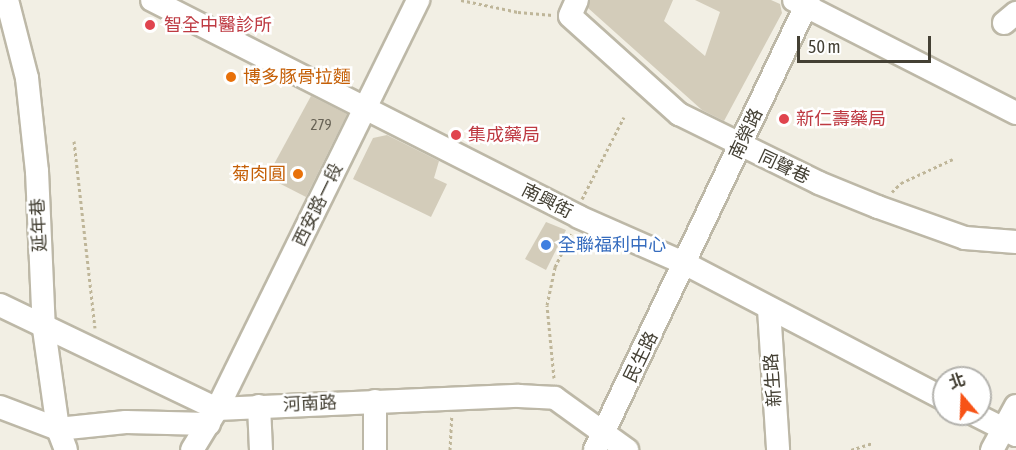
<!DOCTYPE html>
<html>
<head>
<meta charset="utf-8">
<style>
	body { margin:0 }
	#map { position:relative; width:1016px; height:450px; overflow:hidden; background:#f2efe4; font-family:"Asap Condensed","Noto Sans TC",sans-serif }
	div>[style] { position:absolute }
	.building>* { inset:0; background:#d3ccba }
	.path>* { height:3px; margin-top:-1.5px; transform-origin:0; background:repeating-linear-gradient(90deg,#bfb699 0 3px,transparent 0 6px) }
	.roads { filter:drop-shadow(2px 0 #bdb8a7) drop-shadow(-2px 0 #bdb8a7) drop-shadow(0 2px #bdb8a7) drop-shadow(0 -2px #bdb8a7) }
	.minor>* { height:22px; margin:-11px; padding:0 11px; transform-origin:11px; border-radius:11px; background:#fff }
	.dots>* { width:16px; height:16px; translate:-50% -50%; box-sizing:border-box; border:3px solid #fff; border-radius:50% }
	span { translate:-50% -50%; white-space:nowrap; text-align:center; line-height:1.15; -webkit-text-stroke:5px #fff; paint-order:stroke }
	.number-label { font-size:15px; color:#686356 }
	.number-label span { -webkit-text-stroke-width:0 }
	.health-label { font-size:18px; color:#be3a42 }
	.left { translate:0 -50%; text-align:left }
	.food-label { font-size:18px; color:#c56008 }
	.right { translate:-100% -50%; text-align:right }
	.street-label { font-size:18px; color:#444034 }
	.shop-label { font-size:18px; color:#366cbe }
	.north { position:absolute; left:932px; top:366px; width:60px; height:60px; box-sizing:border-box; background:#fff; border:2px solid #b4b3ae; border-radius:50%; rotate:341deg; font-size:16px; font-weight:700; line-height:24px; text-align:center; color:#444034 }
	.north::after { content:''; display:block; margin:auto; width:21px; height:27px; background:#f75316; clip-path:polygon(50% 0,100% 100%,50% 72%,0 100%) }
	.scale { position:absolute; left:797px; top:36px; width:134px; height:27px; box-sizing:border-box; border:3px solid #444034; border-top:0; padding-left:8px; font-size:18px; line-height:21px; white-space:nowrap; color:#444034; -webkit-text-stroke:4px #fff; paint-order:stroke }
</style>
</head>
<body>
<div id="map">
	<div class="building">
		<i style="clip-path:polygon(590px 0,673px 0,664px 21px,705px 56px,720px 12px,695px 0,771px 0,780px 4px,782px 13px,724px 121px,702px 110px,588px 8px)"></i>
		<i style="clip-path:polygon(311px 96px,347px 114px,306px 197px,267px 177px)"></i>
		<i style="clip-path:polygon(387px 135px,439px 161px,434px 178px,447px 184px,431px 217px,353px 179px,373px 138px)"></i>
		<i style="clip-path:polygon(546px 222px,566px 230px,546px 270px,525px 259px)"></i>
	</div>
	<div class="path">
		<i style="left:461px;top:0;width:58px;rotate:11.9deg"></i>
		<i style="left:518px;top:12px;width:35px;rotate:5deg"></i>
		<i style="left:74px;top:141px;width:188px;rotate:83.6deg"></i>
		<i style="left:892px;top:192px;width:13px;rotate:-45deg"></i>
		<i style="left:901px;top:183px;width:57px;rotate:-24.8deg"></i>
		<i style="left:582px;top:199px;width:92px;rotate:-62.9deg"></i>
		<i style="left:554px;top:378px;width:73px;rotate:-95.5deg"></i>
		<i style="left:547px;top:305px;width:39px;rotate:-78deg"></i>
		<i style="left:555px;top:267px;width:37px;rotate:-64deg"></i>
		<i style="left:450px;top:450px;width:33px;rotate:-87deg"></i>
		<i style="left:851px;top:450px;width:22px;rotate:-18deg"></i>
	</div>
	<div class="roads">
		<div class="minor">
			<i style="left:7px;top:0;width:81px;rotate:75.6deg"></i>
			<i style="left:27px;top:78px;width:94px;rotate:83.9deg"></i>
			<i style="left:37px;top:171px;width:158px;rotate:87.5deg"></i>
			<i style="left:44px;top:329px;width:101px;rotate:82deg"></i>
			<i style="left:58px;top:429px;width:22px;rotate:69deg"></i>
			<i style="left:152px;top:0;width:479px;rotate:26.9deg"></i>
			<i style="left:579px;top:217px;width:117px;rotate:23.7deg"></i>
			<i style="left:686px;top:264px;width:291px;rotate:27.6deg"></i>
			<i style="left:577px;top:0;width:17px;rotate:114deg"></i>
			<i style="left:570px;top:16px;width:147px;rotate:42deg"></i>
			<i style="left:679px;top:114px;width:156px;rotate:26.2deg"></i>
			<i style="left:819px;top:183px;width:64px;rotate:22.1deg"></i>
			<i style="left:878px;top:207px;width:92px;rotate:19.6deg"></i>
			<i style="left:965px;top:238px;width:51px;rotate:4.5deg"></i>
			<i style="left:794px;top:0;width:249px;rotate:27deg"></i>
			<i style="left:1004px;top:23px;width:16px;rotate:-40deg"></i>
			<i style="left:0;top:305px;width:241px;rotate:25.6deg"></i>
			<i style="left:217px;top:409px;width:302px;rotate:-2.5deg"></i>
			<i style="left:519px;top:396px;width:36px;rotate:3deg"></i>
			<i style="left:555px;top:398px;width:89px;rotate:35.8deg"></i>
			<i style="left:769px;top:309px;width:141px;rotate:86.3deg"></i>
			<i style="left:375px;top:401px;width:49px;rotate:90deg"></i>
			<i style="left:259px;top:406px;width:44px;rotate:87.4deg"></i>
			<i style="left:0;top:407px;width:62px;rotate:20.8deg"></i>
			<i style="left:58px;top:429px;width:68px;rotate:-5.9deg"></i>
			<i style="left:126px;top:422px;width:83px;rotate:1.4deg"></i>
			<i style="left:974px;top:414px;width:47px;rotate:26.6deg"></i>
			<i style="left:192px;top:450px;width:48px;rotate:-58.6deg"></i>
			<i style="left:217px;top:409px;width:456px;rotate:-63.8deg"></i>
			<i style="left:595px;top:450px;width:498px;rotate:-64.6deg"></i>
			<i style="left:992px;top:450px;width:50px;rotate:-61.4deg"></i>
		</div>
	</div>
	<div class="dots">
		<i style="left:150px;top:25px;background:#e0444e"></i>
		<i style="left:231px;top:77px;background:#e8710a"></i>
		<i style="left:784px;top:119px;background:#e0444e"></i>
		<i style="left:456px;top:135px;background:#e0444e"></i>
		<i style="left:298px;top:174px;background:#e8710a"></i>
		<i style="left:546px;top:245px;background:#3f7fe0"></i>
	</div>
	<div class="number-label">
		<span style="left:321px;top:125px">279</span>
	</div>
	<div class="health-label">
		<span class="left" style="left:164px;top:25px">智全中醫診所</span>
		<span class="left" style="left:796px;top:119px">新仁壽藥局</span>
		<span class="left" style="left:468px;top:135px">集成藥局</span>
	</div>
	<div class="food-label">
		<span class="left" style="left:243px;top:77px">博多豚骨拉麵</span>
		<span class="right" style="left:286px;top:174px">菊肉圓</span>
	</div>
	<div class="street-label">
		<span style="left:746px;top:134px;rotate:-65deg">南榮路</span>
		<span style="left:784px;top:167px;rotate:25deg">同聲巷</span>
		<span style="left:547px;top:201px;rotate:27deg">南興街</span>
		<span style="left:318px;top:205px;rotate:-64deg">西安路一段</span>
		<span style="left:39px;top:225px;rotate:-93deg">延年巷</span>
		<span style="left:641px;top:357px;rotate:-64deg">民生路</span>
		<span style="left:773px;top:380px;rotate:-94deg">新生路</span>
		<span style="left:310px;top:404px;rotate:-3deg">河南路</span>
	</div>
	<div class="shop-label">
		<span class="left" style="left:558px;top:245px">全聯福利中心</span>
	</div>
	<div class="north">北</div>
	<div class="scale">50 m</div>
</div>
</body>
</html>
